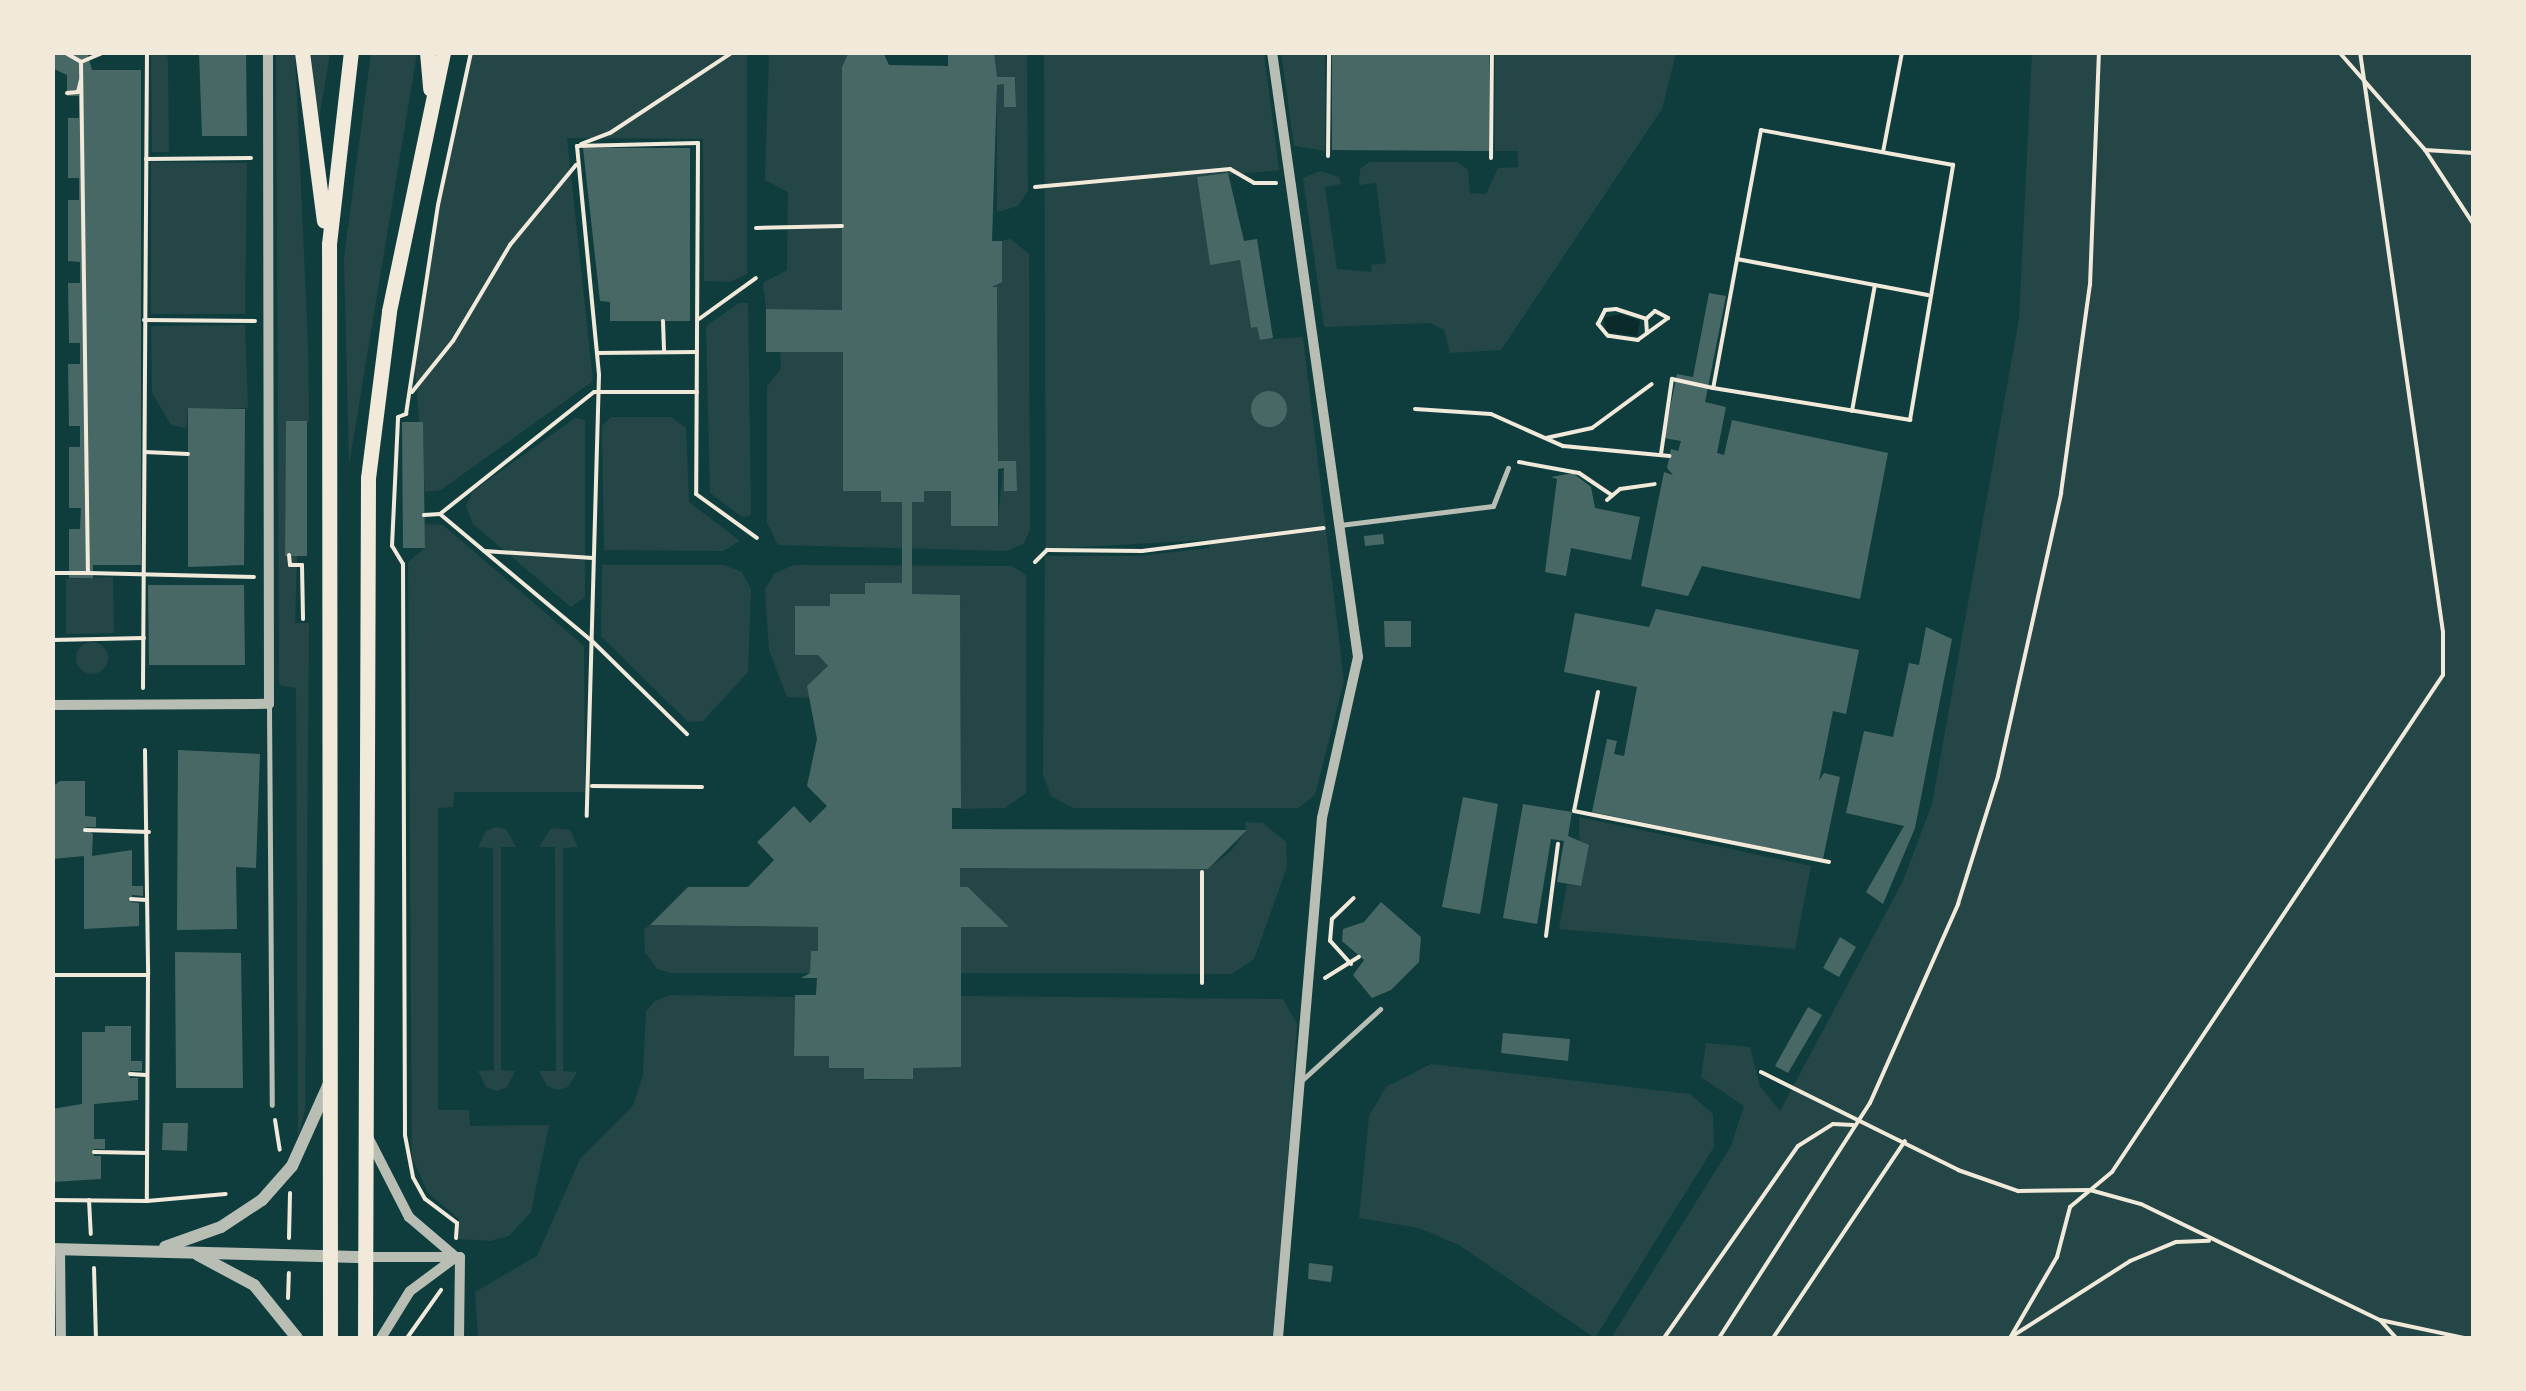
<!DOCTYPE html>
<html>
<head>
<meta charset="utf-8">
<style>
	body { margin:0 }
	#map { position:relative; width:2526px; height:1391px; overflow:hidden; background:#0f3d3e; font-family:"IBM Plex Serif",serif }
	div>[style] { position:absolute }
	.green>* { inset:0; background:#244646 }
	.round { border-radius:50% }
	.water>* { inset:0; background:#0a2a2b }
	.building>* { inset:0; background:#486865 }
	.path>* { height:4px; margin:-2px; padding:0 2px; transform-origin:2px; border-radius:2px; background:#f1e9da }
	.service>* { height:5px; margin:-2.5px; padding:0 2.5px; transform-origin:2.5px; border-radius:2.5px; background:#b8beb3 }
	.minor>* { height:10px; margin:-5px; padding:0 5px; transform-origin:5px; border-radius:5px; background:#b8beb3 }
	.tertiary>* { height:12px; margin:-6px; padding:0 6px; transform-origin:6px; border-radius:6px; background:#b8beb3 }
	.primary>* { height:15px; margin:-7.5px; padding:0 7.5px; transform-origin:7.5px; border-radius:7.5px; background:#f1e9da }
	span { translate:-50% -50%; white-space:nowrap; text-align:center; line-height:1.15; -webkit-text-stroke:10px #f1e9da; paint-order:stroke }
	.frame { position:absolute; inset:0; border:55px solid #f1e9da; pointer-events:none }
</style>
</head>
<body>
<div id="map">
	<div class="green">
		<i style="clip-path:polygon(151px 53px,166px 53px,168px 60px,169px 152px,152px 152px)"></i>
		<i style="clip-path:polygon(276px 53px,295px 53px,308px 344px,309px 422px,286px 422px,285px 555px,297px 556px,295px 623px,309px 623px,305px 1111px,298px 1136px,296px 688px,279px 685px)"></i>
		<i style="clip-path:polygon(308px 53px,330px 53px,315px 144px)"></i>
		<i style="clip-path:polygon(371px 53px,417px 53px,349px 465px,344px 258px)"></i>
		<i style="clip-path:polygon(472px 53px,747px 53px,747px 274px,730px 282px,704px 281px,703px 139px,567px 138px,593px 381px,441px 490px,425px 492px,414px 358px,438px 205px)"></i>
		<i style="clip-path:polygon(769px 53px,850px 55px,842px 310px,766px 309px,763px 283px,787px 270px,788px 192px,765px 180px)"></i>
		<i style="clip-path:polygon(994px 53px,1027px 53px,1028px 191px,1018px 206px,997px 212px,997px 85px,1004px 84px,1004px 107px,1016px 107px,1016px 78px,997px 77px)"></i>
		<i style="clip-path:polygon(1044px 53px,1264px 53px,1279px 170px,1197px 178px,1210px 264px,1240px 260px,1251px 328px,1257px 327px,1260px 340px,1303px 337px,1344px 681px,1315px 795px,1298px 808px,1073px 808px,1051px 796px,1043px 775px,1045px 556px,1138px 556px,1210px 548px,1207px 540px,1046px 549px)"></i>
		<i style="clip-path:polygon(1281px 53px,1325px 53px,1325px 151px,1294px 146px)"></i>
		<i style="clip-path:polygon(1495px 53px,1676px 53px,1662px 109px,1501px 350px,1450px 353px,1444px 330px,1430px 323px,1324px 327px,1303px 178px,1320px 171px,1339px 177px,1341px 184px,1325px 187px,1337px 269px,1372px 272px,1371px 265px,1386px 263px,1376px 183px,1359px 185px,1360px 169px,1370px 162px,1457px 162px,1468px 170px,1470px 193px,1486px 194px,1498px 168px,1518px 167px,1518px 151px,1495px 151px)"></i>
		<i style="clip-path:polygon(2032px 53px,2473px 53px,2473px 1338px,1611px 1338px,1731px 1146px,1744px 1106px,1701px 1077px,1706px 1043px,1750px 1047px,1760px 1086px,1780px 1111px,1903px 881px,1932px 804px,2019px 319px)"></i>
		<i style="clip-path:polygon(151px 162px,247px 163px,245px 314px,151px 314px)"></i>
		<i style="clip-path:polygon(1011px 239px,1029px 254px,1030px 529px,1024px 544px,1006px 551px,778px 545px,767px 522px,767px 386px,781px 369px,780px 352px,843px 352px,843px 491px,881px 491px,881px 502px,924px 502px,924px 491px,951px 491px,951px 526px,997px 526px,1004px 462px,998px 461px,997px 288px,992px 281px,1002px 281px,1002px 241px)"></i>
		<i style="clip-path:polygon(739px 303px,748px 303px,751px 515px,742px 517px,710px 493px,706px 326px)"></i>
		<i style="clip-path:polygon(245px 325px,248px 408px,188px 408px,186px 428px,171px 425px,152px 393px,151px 326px)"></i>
		<i style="clip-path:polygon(611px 417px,671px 417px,686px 428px,689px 502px,740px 541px,723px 551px,604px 550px,602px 426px)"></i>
		<i style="clip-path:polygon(575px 418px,585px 420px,585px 597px,571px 607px,473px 524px,466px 506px,473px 491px)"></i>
		<i style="clip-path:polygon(425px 524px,443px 525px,584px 646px,585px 792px,454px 792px,453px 807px,438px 808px,438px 1110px,469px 1110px,470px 1126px,549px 1125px,531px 1212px,509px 1236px,490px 1241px,459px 1239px,459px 1219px,428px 1193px,412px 1158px,408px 562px,425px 548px)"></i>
		<i style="clip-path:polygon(602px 565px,724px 565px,742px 572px,751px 589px,748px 672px,703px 721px,688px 722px,601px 636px)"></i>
		<i style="clip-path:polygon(794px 565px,1012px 566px,1026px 575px,1026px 793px,1005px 808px,961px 809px,960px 595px,902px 594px,902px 583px,866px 583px,865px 594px,830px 606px,796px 606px,795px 654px,818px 655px,828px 666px,812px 698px,787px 697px,769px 650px,765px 589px,775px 573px)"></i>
		<i style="clip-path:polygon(113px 577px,114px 633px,66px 634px,66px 579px)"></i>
		<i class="round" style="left:76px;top:642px;width:32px;height:32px"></i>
		<i style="clip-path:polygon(1579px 817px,1811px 866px,1795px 949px,1559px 929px,1567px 884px,1581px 886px)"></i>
		<i style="clip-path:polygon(1245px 822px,1263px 823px,1286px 842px,1287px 867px,1254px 959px,1232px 974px,960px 973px,961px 927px,1008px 926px,969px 887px,960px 887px,960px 868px,1208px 869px,1231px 851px,1246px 831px)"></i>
		<i style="clip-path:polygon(496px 827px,506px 829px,516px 847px,501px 847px,501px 1070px,515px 1071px,507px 1087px,497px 1091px,486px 1087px,478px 1071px,494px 1070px,493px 848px,478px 847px,486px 831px)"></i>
		<i style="clip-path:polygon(551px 828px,570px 830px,578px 847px,563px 848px,563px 1071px,577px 1072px,568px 1087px,558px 1090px,547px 1086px,539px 1071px,556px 1071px,555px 847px,539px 847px)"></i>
		<i style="clip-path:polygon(650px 925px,818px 927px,818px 951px,811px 952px,810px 973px,670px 973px,657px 969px,645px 952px,644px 929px)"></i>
		<i style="clip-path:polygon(960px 996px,1283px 999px,1297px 1024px,1276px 1338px,478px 1338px,475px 1292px,537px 1256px,580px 1159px,633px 1106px,643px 1075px,646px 1011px,655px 1001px,670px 995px,795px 997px,794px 1055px,829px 1056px,864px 1068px,867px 1080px,913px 1079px,913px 1068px)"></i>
		<i style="clip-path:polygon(1431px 1064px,1690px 1094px,1713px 1114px,1714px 1147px,1595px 1338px,1459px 1245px,1419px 1228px,1359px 1218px,1369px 1116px,1386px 1087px)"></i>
	</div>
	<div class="water">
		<i style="clip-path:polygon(1620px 314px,1640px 321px,1637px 336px,1606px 332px,1604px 318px)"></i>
	</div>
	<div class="building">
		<i style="clip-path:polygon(52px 52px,87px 52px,92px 70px,141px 70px,141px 565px,93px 565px,93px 578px,69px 578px,69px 529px,80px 529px,81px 508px,69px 508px,69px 447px,80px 447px,80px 426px,69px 426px,68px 364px,80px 364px,80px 343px,69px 343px,68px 283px,80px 283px,80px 262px,68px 261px,68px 200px,79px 200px,79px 178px,68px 178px,68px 118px,79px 118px,79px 96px,67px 96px,67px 75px,52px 68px)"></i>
		<i style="clip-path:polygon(199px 52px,246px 52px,247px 136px,202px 136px)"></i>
		<i style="clip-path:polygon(849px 52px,883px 52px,889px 65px,948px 66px,948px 52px,994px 52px,997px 77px,1015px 77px,1016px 107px,1004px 107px,1004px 84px,997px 85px,992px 241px,1002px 241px,1002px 282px,992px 287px,997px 287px,998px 461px,1016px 461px,1017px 491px,1004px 491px,1004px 468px,998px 469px,998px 526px,951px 526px,951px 491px,924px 491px,924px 502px,912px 502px,912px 594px,960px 595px,961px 808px,952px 808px,952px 829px,1247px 830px,1208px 869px,960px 868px,960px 887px,968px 887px,1009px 927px,961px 927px,961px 1067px,913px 1068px,913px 1079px,864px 1079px,864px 1068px,829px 1068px,829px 1056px,794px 1056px,795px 995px,816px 995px,817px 978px,801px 978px,810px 973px,811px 951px,818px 951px,818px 927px,650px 925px,688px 887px,748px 887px,774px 860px,757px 842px,794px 806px,810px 823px,827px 806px,807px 786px,817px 739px,807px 686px,828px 666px,818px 655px,795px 655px,795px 606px,830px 606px,830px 594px,865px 594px,865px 583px,902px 583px,902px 502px,881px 502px,881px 491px,843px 491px,843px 352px,766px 352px,766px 309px,842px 310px,842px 67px)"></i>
		<i style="clip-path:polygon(1332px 52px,1489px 52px,1489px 151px,1332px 150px)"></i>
		<i style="clip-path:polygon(583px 148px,690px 148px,690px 321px,610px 321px,610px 302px,600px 301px)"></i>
		<i style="clip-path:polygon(1228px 173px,1244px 241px,1257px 239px,1273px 338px,1260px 340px,1257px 327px,1251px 328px,1240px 260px,1210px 265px,1197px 177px)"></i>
		<i style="clip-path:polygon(1709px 293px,1726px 296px,1705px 402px,1726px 407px,1717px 453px,1724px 455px,1732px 420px,1888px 453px,1860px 599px,1702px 566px,1688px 596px,1641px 586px,1664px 472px,1673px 475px,1667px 468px,1671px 449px,1678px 451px,1681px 441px,1664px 438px,1677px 374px,1693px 377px)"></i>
		<i class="round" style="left:1251px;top:391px;width:36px;height:36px"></i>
		<i style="clip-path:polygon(188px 408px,245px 409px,244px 565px,188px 567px)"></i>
		<i style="clip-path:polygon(286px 421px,307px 421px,307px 556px,285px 556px)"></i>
		<i style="clip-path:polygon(402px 422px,423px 422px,425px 548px,403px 548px)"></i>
		<i style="clip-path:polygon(1573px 473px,1591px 487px,1595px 508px,1640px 517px,1631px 560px,1571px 548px,1566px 576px,1545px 572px,1557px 479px,1551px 477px)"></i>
		<i style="clip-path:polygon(1383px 534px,1384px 544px,1365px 546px,1364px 536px)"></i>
		<i style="clip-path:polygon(148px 585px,244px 585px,245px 665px,149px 665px)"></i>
		<i style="clip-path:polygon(1656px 609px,1859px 650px,1846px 714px,1833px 711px,1819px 781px,1824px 773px,1840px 777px,1823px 859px,1592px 812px,1607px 739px,1617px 741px,1614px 754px,1624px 756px,1637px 687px,1564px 672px,1575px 613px,1649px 627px)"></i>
		<i style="clip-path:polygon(1384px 621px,1411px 621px,1411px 647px,1385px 647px)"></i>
		<i style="clip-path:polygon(1926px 627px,1952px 639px,1915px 828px,1883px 904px,1866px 892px,1904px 826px,1846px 813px,1864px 731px,1893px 737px,1909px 663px,1919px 665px)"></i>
		<i style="clip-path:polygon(178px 750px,260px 754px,256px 868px,236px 867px,237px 929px,177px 930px)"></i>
		<i style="clip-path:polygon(60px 781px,85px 781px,85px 816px,96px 817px,96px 827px,85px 827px,93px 834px,92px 856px,132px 850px,132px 886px,143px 886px,143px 896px,132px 895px,131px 902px,139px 903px,139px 926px,84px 929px,84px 856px,52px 859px,52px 787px)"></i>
		<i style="clip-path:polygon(1463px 797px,1498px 804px,1480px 914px,1442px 907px)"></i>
		<i style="clip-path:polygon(1523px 804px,1572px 812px,1568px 836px,1589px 845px,1581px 886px,1557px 882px,1564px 841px,1551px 839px,1537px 924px,1503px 918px)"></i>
		<i style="clip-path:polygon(1381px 902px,1421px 937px,1419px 962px,1391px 990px,1372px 998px,1353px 975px,1364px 960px,1342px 941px,1343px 929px,1364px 922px)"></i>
		<i style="clip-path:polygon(1840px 937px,1856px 947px,1839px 977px,1823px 968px)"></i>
		<i style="clip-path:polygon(175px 952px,241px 953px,243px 1088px,176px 1088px)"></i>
		<i style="clip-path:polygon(1808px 1007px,1822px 1015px,1788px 1073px,1775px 1066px)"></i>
		<i style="clip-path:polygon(105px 1026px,131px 1026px,131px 1061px,142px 1061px,142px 1071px,130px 1071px,130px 1078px,138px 1078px,138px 1100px,94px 1104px,94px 1139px,105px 1139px,105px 1149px,94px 1149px,94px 1156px,101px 1156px,101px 1179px,52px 1182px,52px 1109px,82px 1104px,82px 1032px,105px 1032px)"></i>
		<i style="clip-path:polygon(1503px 1033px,1570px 1039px,1568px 1061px,1501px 1053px)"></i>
		<i style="clip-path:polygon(163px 1123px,188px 1123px,187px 1151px,162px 1150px)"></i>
		<i style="clip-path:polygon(1309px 1263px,1333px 1266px,1331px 1282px,1308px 1279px)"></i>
	</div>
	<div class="path">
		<i style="left:64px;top:52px;width:20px;rotate:30deg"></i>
		<i style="left:2339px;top:52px;width:130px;rotate:48.7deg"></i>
		<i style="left:2425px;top:150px;width:90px;rotate:56.8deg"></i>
		<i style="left:81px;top:62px;width:511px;rotate:89.22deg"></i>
		<i style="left:88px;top:573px;width:166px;rotate:1.4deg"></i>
		<i style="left:81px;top:62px;width:25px;rotate:-23deg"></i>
		<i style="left:67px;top:93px;width:11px;rotate:-5deg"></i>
		<i style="left:78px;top:92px;width:12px;rotate:-76deg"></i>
		<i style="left:581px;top:144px;width:31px;rotate:-21deg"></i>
		<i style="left:610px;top:133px;width:147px;rotate:-33.4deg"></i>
		<i style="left:577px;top:146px;width:230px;rotate:84.5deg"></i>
		<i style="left:599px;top:375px;width:441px;rotate:91.6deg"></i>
		<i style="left:577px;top:146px;width:121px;rotate:-1.4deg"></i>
		<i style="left:698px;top:143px;width:351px;rotate:90.3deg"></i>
		<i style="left:696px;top:494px;width:75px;rotate:35.8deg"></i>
		<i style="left:2425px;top:150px;width:49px;rotate:3.5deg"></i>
		<i style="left:1883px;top:152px;width:102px;rotate:-79.2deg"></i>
		<i style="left:1328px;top:156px;width:104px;rotate:-89.4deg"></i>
		<i style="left:1491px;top:158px;width:106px;rotate:-89.5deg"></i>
		<i style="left:146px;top:159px;width:105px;rotate:-0.5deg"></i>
		<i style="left:1035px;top:187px;width:196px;rotate:-5.3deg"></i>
		<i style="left:1230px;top:169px;width:28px;rotate:30deg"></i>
		<i style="left:1254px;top:183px;width:22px"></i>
		<i style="left:756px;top:228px;width:86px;rotate:-1.3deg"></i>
		<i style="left:1737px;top:259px;width:194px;rotate:10.7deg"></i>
		<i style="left:699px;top:319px;width:70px;rotate:-35.7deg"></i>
		<i style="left:1646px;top:319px;width:12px;rotate:-42deg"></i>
		<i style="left:1655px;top:311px;width:15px;rotate:28deg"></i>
		<i style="left:1668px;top:318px;width:37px;rotate:144deg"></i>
		<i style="left:1638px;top:340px;width:30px;rotate:-172deg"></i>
		<i style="left:1608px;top:336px;width:16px;rotate:-130deg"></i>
		<i style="left:1598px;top:324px;width:16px;rotate:-63deg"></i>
		<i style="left:1605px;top:310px;width:11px;rotate:-5deg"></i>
		<i style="left:1616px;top:309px;width:32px;rotate:18deg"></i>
		<i style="left:1646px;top:319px;width:14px;rotate:86deg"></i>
		<i style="left:144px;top:320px;width:111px;rotate:0.5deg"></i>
		<i style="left:663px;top:321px;width:31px;rotate:88deg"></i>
		<i style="left:597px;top:353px;width:100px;rotate:-0.6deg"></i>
		<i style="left:412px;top:392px;width:65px;rotate:-51.2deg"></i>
		<i style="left:453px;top:341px;width:112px;rotate:-59.3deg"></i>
		<i style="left:510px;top:245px;width:104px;rotate:-50.5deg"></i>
		<i style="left:1415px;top:409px;width:76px;rotate:3.8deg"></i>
		<i style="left:1491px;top:414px;width:79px;rotate:24deg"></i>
		<i style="left:1563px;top:446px;width:107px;rotate:5.3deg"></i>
		<i style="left:1852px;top:411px;width:128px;rotate:-79.7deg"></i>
		<i style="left:1546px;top:438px;width:47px;rotate:-12.3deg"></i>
		<i style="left:1592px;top:428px;width:74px;rotate:-36.3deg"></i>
		<i style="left:145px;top:452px;width:43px;rotate:2.7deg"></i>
		<i style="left:1661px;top:454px;width:76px;rotate:-81.7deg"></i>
		<i style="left:1672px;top:379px;width:42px;rotate:12.4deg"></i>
		<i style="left:1713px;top:388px;width:200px;rotate:9.2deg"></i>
		<i style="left:1910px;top:420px;width:259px;rotate:-80.4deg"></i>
		<i style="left:1953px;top:165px;width:195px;rotate:-169.7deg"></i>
		<i style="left:1761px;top:130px;width:262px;rotate:100.5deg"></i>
		<i style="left:1519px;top:462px;width:61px;rotate:10.4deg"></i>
		<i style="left:1579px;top:473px;width:40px;rotate:34deg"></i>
		<i style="left:1607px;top:500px;width:17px;rotate:-40deg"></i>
		<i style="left:1620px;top:489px;width:35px;rotate:-8deg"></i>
		<i style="left:440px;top:514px;width:198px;rotate:39.9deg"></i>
		<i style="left:592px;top:641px;width:133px;rotate:44.4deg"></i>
		<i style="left:424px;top:515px;width:16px;rotate:-4deg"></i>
		<i style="left:440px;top:514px;width:196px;rotate:-38.4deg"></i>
		<i style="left:594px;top:392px;width:103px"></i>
		<i style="left:484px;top:551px;width:109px;rotate:3.7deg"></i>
		<i style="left:289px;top:555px;width:10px;rotate:84deg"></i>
		<i style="left:290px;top:565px;width:12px"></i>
		<i style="left:302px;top:565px;width:54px;rotate:88.9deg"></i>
		<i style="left:1035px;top:562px;width:17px;rotate:-45deg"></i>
		<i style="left:1047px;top:550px;width:95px;rotate:0.6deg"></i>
		<i style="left:1142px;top:551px;width:183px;rotate:-7.2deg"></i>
		<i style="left:52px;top:573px;width:36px"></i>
		<i style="left:52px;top:640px;width:92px;rotate:-1.2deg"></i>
		<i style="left:143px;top:688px;width:636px;rotate:-89.64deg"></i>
		<i style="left:1598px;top:692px;width:121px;rotate:101.4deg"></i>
		<i style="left:1574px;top:811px;width:260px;rotate:11.3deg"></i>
		<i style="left:145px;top:750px;width:225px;rotate:89.2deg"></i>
		<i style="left:592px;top:786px;width:110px;rotate:0.5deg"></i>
		<i style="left:85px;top:830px;width:64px;rotate:1.8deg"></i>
		<i style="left:1202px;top:872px;width:111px;rotate:90deg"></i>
		<i style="left:131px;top:899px;width:16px;rotate:4deg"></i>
		<i style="left:1546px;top:936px;width:93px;rotate:-82.6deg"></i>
		<i style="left:1351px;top:964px;width:31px;rotate:-132deg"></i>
		<i style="left:1330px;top:941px;width:22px;rotate:-85deg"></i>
		<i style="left:1332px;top:919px;width:30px;rotate:-44deg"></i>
		<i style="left:52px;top:975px;width:96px"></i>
		<i style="left:148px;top:975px;width:226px;rotate:90.3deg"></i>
		<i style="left:147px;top:1201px;width:95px;rotate:-179.4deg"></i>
		<i style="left:1325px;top:978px;width:40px;rotate:-32deg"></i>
		<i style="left:1761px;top:1072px;width:220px;rotate:26.4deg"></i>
		<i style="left:1958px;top:1170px;width:64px;rotate:19.3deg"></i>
		<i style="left:2018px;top:1191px;width:72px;rotate:-0.8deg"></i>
		<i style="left:2090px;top:1190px;width:53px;rotate:15.4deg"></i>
		<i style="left:2141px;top:1204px;width:266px;rotate:25.9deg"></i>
		<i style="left:2380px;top:1320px;width:87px;rotate:12deg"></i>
		<i style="left:130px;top:1074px;width:16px;rotate:4deg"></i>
		<i style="left:275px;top:1120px;width:30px;rotate:81deg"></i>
		<i style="left:94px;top:1152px;width:53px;rotate:1.1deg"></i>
		<i style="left:89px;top:1200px;width:34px;rotate:87deg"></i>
		<i style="left:147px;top:1201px;width:79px;rotate:-5.1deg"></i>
		<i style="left:289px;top:1238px;width:45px;rotate:-88.7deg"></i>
		<i style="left:456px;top:1238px;width:15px;rotate:-86deg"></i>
		<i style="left:457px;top:1223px;width:40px;rotate:-143deg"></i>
		<i style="left:425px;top:1199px;width:25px;rotate:-119deg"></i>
		<i style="left:413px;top:1177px;width:43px;rotate:-100.8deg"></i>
		<i style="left:405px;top:1135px;width:571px;rotate:-90.2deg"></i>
		<i style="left:403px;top:564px;width:21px;rotate:-121deg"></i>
		<i style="left:392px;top:546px;width:129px;rotate:-87.3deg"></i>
		<i style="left:398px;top:417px;width:9px;rotate:-21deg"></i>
		<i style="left:406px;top:414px;width:211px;rotate:-81.3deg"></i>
		<i style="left:438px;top:205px;width:157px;rotate:-77.8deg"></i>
		<i style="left:94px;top:1268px;width:70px;rotate:88.4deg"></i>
		<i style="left:288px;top:1298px;width:25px;rotate:-88deg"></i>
		<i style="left:2380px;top:1320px;width:24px;rotate:48deg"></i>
		<i style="left:2014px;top:1335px;width:138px;rotate:-32.5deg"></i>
		<i style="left:2130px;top:1261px;width:50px;rotate:-22.4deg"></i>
		<i style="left:2176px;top:1242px;width:33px;rotate:-2deg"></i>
		<i style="left:407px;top:1338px;width:59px;rotate:-54.7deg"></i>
		<i style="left:1664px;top:1338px;width:234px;rotate:-55.1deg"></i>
		<i style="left:1798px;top:1146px;width:41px;rotate:-32.2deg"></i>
		<i style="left:1833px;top:1124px;width:20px;rotate:3deg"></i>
		<i style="left:1719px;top:1338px;width:279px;rotate:-57.3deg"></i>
		<i style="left:1870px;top:1103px;width:218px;rotate:-66.1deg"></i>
		<i style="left:1958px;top:904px;width:134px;rotate:-72.6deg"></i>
		<i style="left:1998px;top:776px;width:290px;rotate:-77.4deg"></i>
		<i style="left:2061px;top:493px;width:210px;rotate:-82.1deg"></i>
		<i style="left:2090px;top:285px;width:233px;rotate:-87.8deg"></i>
		<i style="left:1773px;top:1338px;width:237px;rotate:-56.2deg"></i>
		<i style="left:2010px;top:1338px;width:94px;rotate:-59.9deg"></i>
		<i style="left:2057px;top:1257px;width:52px;rotate:-75.4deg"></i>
		<i style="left:2070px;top:1207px;width:55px;rotate:-39.8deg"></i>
		<i style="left:2112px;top:1172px;width:597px;rotate:-56.34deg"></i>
		<i style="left:2443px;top:675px;width:43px;rotate:-90deg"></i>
		<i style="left:2443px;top:632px;width:586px;rotate:-98.14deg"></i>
	</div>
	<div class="service">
		<i style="left:1340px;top:525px;width:154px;rotate:-7.1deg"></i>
		<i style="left:1493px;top:506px;width:41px;rotate:-68.5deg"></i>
		<i style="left:269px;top:707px;width:398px;rotate:89.6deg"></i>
		<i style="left:1301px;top:1081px;width:107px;rotate:-42.3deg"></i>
	</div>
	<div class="minor">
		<i style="left:1272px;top:52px;width:611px;rotate:81.91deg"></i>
		<i style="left:1358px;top:657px;width:165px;rotate:102.6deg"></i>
		<i style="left:1322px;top:818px;width:522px;rotate:94.84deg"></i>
		<i style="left:52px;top:705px;width:217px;rotate:-0.3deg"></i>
		<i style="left:269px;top:704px;width:652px;rotate:-90.09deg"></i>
		<i style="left:368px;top:1137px;width:90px;rotate:62.9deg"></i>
		<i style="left:409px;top:1217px;width:62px;rotate:40.4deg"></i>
		<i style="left:456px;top:1257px;width:57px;rotate:143.5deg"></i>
		<i style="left:410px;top:1291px;width:55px;rotate:121.7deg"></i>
		<i style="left:60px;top:1249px;width:89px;rotate:89.4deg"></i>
		<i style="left:366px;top:1257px;width:94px"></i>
		<i style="left:460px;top:1257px;width:81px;rotate:90.7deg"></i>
	</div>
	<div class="tertiary">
		<i style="left:165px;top:1247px;width:59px;rotate:-19.7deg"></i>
		<i style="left:221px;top:1227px;width:49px;rotate:-33.4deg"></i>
		<i style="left:262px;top:1200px;width:45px;rotate:-48.6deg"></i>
		<i style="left:292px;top:1166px;width:88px;rotate:-65.8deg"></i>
		<i style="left:52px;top:1249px;width:314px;rotate:1.5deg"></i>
		<i style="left:198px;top:1255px;width:64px;rotate:28.2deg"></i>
		<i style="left:254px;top:1285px;width:68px;rotate:50.9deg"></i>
	</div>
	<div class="primary">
		<i style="left:302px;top:52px;width:170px;rotate:82.6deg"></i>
		<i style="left:427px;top:52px;width:37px;rotate:85deg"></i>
		<i style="left:330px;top:1338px;width:1094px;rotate:-90.05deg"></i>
		<i style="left:329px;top:244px;width:193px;rotate:-83.5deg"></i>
		<i style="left:365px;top:1338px;width:860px;rotate:-89.8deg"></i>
		<i style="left:368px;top:478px;width:168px;rotate:-82.8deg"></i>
		<i style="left:389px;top:311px;width:265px;rotate:-78.2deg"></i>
	</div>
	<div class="frame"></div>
</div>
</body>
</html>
